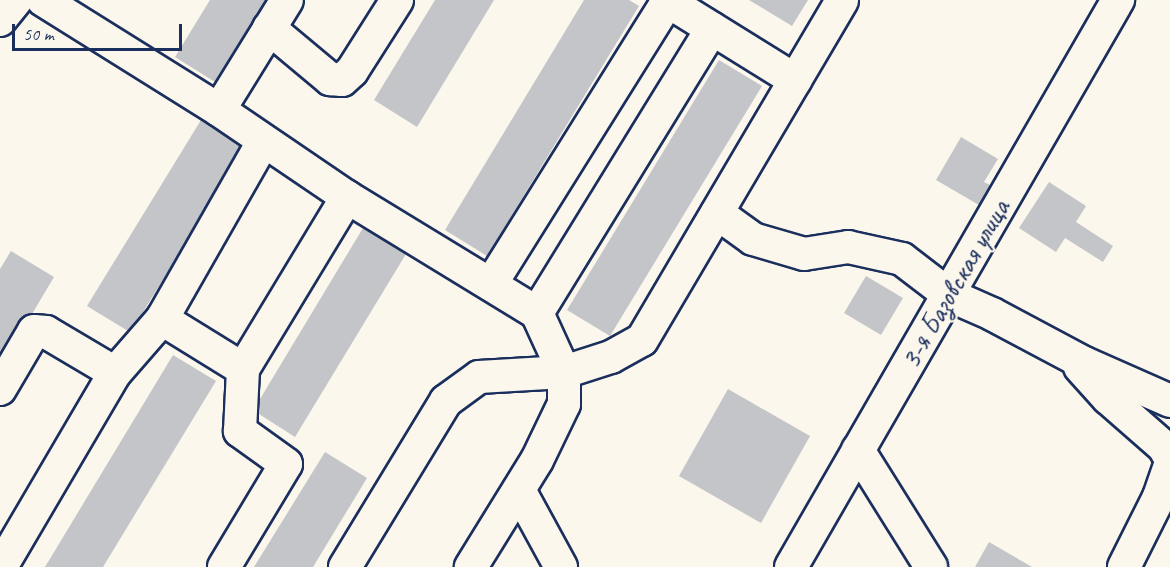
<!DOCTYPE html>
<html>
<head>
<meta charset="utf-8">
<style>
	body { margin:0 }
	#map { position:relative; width:1170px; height:567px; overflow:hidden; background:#fbf7ec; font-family:Caveat,sans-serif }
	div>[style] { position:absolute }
	.building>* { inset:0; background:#c3c5c9 }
	.roads { filter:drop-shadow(2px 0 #1b2f5e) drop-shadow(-2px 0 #1b2f5e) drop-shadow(0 2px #1b2f5e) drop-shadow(0 -2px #1b2f5e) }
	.minor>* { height:32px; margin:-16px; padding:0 16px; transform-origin:16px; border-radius:16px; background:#fbf7ec }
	span { translate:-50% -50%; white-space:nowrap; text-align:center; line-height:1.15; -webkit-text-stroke:4.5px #fbf7ec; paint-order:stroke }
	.street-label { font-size:28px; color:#1b2f5e }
	.scale { position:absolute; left:12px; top:24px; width:170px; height:27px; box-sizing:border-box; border:3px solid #1b2f5e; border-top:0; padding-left:8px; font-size:18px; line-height:21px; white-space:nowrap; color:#1b2f5e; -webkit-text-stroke:4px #fbf7ec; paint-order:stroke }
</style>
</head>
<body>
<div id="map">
	<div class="building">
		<i style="clip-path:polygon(210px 0,266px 0,215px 82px,175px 57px)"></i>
		<i style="clip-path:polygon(435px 0,494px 0,417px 127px,374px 100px)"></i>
		<i style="clip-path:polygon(584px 0,629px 0,639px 6px,487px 256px,445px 230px)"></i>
		<i style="clip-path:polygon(749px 0,808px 0,792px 26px)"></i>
		<i style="clip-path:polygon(719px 60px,762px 86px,610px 336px,567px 310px)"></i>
		<i style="clip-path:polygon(201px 120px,240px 146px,181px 250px,140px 317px,128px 331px,87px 306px)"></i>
		<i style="clip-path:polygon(961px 137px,998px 159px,984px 182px,990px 185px,979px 205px,936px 180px)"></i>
		<i style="clip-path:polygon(1049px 182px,1086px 206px,1076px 222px,1113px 246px,1103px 262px,1065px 238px,1056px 252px,1019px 228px)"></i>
		<i style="clip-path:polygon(363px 228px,406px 254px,295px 437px,259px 414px,260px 399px)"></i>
		<i style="clip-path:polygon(11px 251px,54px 277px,32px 314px,18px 322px,0 353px,0 269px)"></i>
		<i style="clip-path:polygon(866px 276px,903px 298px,881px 335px,844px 313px)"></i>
		<i style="clip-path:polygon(173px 355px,216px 381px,103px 567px,45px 567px)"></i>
		<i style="clip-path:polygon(728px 389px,810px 436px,761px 523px,679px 476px)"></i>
		<i style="clip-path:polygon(325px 452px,367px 478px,313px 567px,254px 567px)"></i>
		<i style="clip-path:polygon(989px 542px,1032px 567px,975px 567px)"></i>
	</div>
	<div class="roads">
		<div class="minor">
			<i style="left:43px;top:0;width:208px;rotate:32deg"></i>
			<i style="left:219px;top:110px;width:155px;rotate:34.2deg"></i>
			<i style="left:347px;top:197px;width:223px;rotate:31.4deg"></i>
			<i style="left:537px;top:313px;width:65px;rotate:65.4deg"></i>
			<i style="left:564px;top:372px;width:32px;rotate:90deg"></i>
			<i style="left:564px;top:404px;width:62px;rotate:115.7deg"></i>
			<i style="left:537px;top:460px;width:126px;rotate:121.7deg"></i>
			<i style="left:666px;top:0;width:152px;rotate:31.8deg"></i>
			<i style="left:0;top:20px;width:26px;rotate:-51deg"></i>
			<i style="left:269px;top:28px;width:80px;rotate:39.9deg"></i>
			<i style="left:330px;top:79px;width:12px;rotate:5deg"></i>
			<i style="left:342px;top:80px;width:13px;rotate:-42deg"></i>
			<i style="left:352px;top:71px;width:84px;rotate:-57.6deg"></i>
			<i style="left:219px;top:110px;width:129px;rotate:-58.3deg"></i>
			<i style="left:717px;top:213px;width:44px;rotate:35.8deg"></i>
			<i style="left:753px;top:239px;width:53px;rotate:16.4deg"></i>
			<i style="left:804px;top:254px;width:45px;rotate:-9deg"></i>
			<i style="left:848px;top:247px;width:55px;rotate:12.5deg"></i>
			<i style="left:902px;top:259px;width:59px;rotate:37.5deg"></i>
			<i style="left:949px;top:295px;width:47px;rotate:23.8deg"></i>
			<i style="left:992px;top:314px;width:104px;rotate:28deg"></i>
			<i style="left:1084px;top:363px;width:94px;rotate:23.8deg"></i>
			<i style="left:491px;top:284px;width:334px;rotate:-58deg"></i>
			<i style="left:537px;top:313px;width:334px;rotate:-58.4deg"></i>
			<i style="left:162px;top:319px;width:95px;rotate:31.7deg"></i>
			<i style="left:1080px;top:367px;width:42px;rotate:47.9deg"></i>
			<i style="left:1108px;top:398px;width:74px;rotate:41.2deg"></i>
			<i style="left:1164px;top:447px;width:13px;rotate:61deg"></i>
			<i style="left:0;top:389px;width:67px;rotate:-59.6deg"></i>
			<i style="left:34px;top:331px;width:12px;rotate:5deg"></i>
			<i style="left:46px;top:332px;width:80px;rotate:30.7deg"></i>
			<i style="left:858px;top:450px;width:138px;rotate:58deg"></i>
			<i style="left:519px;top:490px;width:88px;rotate:61.4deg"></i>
			<i style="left:1px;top:567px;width:225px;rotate:-59.6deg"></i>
			<i style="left:115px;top:373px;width:72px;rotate:-49deg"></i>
			<i style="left:162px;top:319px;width:204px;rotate:-60.3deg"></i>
			<i style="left:224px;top:567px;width:120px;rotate:-59deg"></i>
			<i style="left:286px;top:464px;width:57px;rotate:-144.3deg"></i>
			<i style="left:240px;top:431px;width:62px;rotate:-87.2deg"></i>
			<i style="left:243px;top:369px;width:201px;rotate:-58.8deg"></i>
			<i style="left:345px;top:567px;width:194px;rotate:-58.7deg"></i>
			<i style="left:446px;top:401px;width:41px;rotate:-36deg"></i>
			<i style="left:479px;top:377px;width:85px;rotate:-3.4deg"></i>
			<i style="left:564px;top:372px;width:49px;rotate:-17.7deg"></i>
			<i style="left:611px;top:357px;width:35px;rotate:-29deg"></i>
			<i style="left:642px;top:340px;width:394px;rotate:-59.5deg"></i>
			<i style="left:791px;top:567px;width:655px;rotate:-60.03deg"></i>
			<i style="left:1124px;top:567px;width:78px;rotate:-63.4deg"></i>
			<i style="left:1159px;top:497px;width:34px;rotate:-71deg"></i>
		</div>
	</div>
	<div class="street-label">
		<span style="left:955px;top:284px;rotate:-60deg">3-я Базовская улица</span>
	</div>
	<div class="scale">50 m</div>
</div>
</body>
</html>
